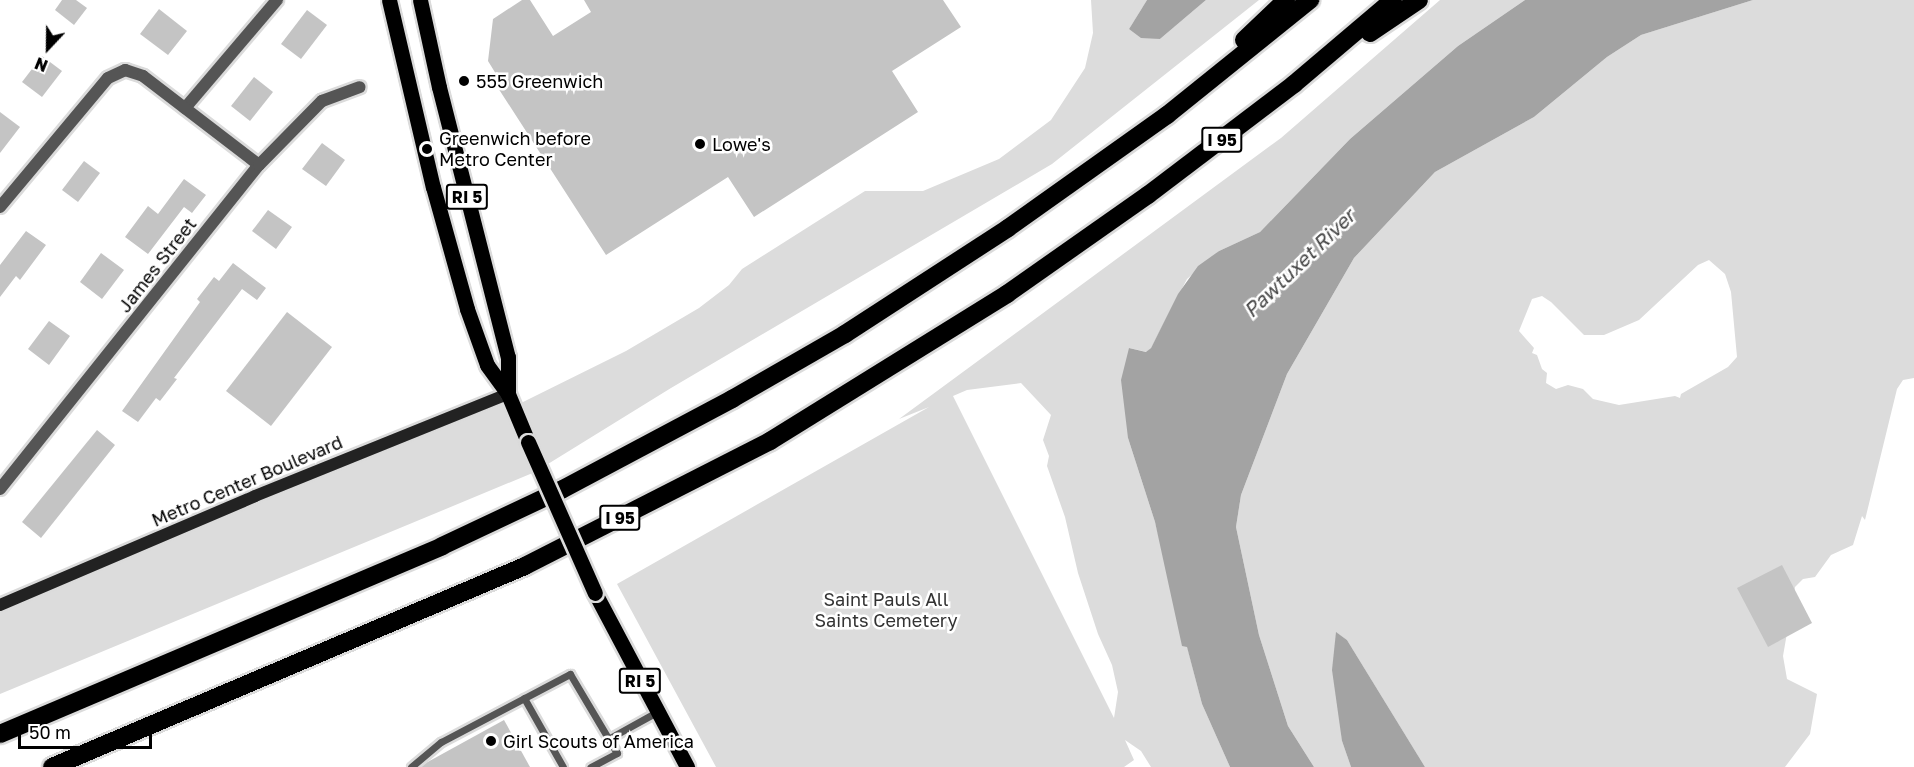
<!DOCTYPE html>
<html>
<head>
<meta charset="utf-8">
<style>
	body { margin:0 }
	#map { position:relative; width:1914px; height:767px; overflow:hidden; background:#fff; font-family:"Golos Text",sans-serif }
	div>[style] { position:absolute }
	.green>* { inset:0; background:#dcdcdc }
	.water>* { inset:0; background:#a3a3a3 }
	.building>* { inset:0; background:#c4c4c4 }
	.roads { filter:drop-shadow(2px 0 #dbdbdb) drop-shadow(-2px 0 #dbdbdb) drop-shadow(0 2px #dbdbdb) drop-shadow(0 -2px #dbdbdb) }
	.lane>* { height:7px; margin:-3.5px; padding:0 3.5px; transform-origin:3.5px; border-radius:3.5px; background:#555 }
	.street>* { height:12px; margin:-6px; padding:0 6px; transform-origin:6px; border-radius:6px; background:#555 }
	.secondary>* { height:12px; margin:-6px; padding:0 6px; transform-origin:6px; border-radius:6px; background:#222 }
	.primary>* { height:15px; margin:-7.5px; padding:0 7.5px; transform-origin:7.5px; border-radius:7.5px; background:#000 }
	.highway>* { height:18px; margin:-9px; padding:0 9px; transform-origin:9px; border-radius:9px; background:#000 }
	.bridges { filter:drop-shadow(2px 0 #dbdbdb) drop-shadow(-2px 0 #dbdbdb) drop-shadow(0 2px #dbdbdb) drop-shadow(0 -2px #dbdbdb) }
	.primary-bridge>* { height:15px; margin:-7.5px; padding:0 7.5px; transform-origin:7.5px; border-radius:7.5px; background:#000 }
	.dots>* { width:16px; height:16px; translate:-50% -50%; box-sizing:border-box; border:3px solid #fff; border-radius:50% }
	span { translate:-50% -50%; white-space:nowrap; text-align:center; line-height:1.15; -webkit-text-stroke:5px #fff; paint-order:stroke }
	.shield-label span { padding:2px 4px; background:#fff; border:2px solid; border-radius:4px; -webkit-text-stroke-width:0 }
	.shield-label { font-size:16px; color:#000; font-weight:700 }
	.poi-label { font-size:18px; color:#000 }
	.left { translate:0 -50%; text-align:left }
	.street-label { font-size:18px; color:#000 }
	.park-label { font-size:18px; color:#333 }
	.water-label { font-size:20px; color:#444; font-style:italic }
	.north { position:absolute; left:18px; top:18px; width:60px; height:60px; -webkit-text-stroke:4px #fff; paint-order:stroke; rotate:202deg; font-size:16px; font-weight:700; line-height:24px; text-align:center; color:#000 }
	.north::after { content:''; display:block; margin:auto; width:21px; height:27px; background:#000; clip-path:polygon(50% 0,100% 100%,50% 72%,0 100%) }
	.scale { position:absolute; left:18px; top:722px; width:134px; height:27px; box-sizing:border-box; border:3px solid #000; border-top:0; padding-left:8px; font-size:18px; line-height:21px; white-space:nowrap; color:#000; -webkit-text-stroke:4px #fff; paint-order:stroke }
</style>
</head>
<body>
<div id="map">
	<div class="green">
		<i style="clip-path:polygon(1091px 0,1147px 0,1129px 29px,1160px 39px,1206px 0,1259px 0,1052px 164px,671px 388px,535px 472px,0 694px,0 604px,508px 394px,519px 404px,626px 351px,699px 308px,729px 285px,742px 269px,865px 191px,923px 191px,999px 159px,1051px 120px,1085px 68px,1093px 33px)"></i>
		<i style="clip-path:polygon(evenodd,1440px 0,1525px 0,1458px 46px,1350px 139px,1260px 232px,1219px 251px,1187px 279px,1151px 348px,1147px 352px,1129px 348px,1128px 438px,1155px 522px,1202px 704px,1230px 767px,1151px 767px,1141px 751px,1125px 740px,1134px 760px,1124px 767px,716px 767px,617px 584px,929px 407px,899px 419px,1281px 138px,1440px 0,1021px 383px,1051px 415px,1043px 440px,1049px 456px,1047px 466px,1065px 517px,1078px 573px,1098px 634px,1112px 665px,1118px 692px,1114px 718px,953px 396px,967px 390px,1021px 383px)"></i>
		<i style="clip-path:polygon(evenodd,1753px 0,1914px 0,1914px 378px,1903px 380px,1897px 389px,1865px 520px,1862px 516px,1853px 545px,1831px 555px,1815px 577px,1803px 579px,1795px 587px,1783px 656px,1787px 679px,1817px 694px,1810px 734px,1785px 767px,1425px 767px,1347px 640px,1337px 633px,1342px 741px,1351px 767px,1314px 767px,1288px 726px,1259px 635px,1236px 527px,1241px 495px,1287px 374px,1354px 258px,1435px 172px,1534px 117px,1607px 57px,1641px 35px,1753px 0,1709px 260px,1725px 274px,1731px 292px,1737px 357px,1728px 367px,1681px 394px,1680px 398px,1675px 396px,1619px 405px,1593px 399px,1583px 389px,1568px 385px,1556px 389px,1546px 383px,1547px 373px,1542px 369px,1537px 355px,1532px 353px,1534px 348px,1519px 331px,1532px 299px,1542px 296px,1551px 302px,1584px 335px,1604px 335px,1639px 320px,1698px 265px,1709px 260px)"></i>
	</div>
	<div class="water">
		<i style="clip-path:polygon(1147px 0,1206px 0,1160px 39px,1141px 38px,1129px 29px)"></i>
		<i style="clip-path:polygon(1525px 0,1753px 0,1641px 35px,1607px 57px,1534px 117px,1435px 172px,1354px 258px,1287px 374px,1241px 495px,1236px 527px,1259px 635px,1288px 726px,1314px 767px,1230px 767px,1202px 704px,1187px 647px,1182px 646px,1155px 522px,1128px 438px,1121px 380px,1129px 348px,1146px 352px,1151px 348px,1178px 294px,1198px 266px,1219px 251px,1260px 232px,1350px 139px,1458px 46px)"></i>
		<i style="clip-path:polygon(1336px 632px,1347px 640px,1425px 767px,1351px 767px,1342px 741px,1332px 670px)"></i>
	</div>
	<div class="building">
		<i style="clip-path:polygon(62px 0,76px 0,87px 8px,74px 25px,55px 10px)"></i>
		<i style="clip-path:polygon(522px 0,530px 0,553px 36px,591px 12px,584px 0,943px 0,961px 27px,892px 71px,918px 112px,754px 217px,728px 177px,606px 255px,491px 77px,496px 74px,488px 61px,493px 19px)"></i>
		<i style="clip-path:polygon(159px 9px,187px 31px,168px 55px,140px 34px)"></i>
		<i style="clip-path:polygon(307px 10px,327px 25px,301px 59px,281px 44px)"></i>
		<i style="clip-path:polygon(42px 56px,62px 71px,42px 97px,22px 82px)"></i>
		<i style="clip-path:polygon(254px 77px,273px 92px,250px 121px,231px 106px)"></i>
		<i style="clip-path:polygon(0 112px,20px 127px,0 153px)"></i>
		<i style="clip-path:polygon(322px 143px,345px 160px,326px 186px,302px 169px)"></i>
		<i style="clip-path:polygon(84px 161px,100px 173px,78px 202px,62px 190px)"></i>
		<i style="clip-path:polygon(184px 179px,206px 195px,192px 213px,184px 207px,148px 254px,125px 237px,148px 206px,158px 214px)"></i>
		<i style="clip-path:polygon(268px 210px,292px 227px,276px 249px,252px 231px)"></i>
		<i style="clip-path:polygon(26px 231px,46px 245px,20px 280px,16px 276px,0 297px,0 265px)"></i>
		<i style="clip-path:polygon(101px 253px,124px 270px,102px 299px,80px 282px)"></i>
		<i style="clip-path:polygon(233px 263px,266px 288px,257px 300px,242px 289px,174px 378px,177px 379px,160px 401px,156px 398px,138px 422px,122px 411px,200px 302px,197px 299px,214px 277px,219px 281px)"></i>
		<i style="clip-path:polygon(287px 312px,332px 347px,271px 426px,226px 391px)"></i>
		<i style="clip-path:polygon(49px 321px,70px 336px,49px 365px,28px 349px)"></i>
		<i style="clip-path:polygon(97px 430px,115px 445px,41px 538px,22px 522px)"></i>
		<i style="clip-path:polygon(1782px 565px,1812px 623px,1768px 647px,1737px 588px)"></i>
		<i style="clip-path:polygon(504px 720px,530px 767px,420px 767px,424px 764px)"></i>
	</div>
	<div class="roads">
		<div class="lane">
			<i style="left:524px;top:698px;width:79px;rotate:60.5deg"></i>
			<i style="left:608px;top:739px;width:56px;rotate:-28.9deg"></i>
			<i style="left:411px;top:767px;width:39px;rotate:-40deg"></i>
			<i style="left:441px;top:742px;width:146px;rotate:-27.8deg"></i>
			<i style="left:570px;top:674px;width:92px;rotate:59.3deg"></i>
			<i style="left:617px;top:753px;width:30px;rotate:152deg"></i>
		</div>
		<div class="street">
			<i style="left:185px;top:108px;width:142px;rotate:-49.6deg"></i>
			<i style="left:0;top:207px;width:168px;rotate:-50.1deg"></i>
			<i style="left:108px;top:78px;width:19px;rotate:-25deg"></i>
			<i style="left:125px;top:70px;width:19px;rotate:18deg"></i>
			<i style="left:143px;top:76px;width:146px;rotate:37.5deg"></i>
			<i style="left:0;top:489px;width:415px;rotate:-51.4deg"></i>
			<i style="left:259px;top:165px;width:90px;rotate:-45.5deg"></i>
			<i style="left:322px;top:101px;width:40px;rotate:-20.2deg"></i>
		</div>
		<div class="secondary">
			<i style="left:0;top:605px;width:277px;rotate:-23.1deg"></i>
			<i style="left:255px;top:496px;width:273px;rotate:-22deg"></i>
		</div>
		<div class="primary">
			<i style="left:389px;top:0;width:192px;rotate:76.8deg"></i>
			<i style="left:433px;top:187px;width:127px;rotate:74.4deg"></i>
			<i style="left:467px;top:309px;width:59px;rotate:70.3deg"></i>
			<i style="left:487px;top:365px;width:36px;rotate:54deg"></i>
			<i style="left:508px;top:394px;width:52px;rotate:67.4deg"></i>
			<i style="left:420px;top:0;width:89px;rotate:77.7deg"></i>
			<i style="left:439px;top:87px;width:279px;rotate:75.7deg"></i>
			<i style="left:508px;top:357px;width:37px;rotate:90deg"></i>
			<i style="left:595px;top:593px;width:197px;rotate:62.1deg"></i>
		</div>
		<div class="highway">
			<i style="left:1370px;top:33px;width:59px;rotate:-34deg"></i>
			<i style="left:1244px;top:40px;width:58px;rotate:-43.6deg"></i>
			<i style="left:0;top:734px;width:480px;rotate:-23deg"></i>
			<i style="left:442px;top:546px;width:132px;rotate:-25.2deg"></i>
			<i style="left:561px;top:490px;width:194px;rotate:-28deg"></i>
			<i style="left:732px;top:399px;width:130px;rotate:-29.9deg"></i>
			<i style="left:845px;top:334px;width:194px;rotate:-33deg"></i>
			<i style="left:1008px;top:228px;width:195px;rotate:-35.4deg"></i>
			<i style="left:1167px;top:115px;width:184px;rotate:-38.8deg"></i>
			<i style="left:52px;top:767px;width:514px;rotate:-23.02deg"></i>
			<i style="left:525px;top:566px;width:275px;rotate:-27deg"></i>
			<i style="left:770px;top:441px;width:279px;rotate:-31.8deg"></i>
			<i style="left:1007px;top:294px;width:172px;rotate:-35.1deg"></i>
			<i style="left:1148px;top:195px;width:183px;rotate:-37.2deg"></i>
			<i style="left:1294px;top:84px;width:130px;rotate:-40.3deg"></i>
		</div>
	</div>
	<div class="bridges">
		<div class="primary-bridge">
			<i style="left:528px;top:442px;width:165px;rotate:66.1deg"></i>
		</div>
	</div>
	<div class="dots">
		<i style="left:464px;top:81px;background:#000"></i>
		<i style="left:700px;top:144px;background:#000"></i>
		<i style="left:427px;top:149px;background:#000"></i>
		<i style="left:491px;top:741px;background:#000"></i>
	</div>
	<div class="shield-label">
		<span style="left:1222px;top:140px">I 95</span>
		<span style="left:467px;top:197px">RI 5</span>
		<span style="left:620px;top:518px">I 95</span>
		<span style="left:640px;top:681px">RI 5</span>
	</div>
	<div class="poi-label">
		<span class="left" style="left:476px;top:81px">555 Greenwich</span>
		<span class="left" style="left:439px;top:149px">Greenwich before<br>Metro Center</span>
		<span class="left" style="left:712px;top:144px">Lowe's</span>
		<span class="left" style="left:503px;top:741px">Girl Scouts of America</span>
	</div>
	<div class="street-label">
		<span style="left:157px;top:265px;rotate:-52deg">James Street</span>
		<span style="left:247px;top:481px;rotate:-23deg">Metro Center Boulevard</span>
	</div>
	<div class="park-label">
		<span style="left:886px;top:610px">Saint Pauls All<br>Saints Cemetery</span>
	</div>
	<div class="water-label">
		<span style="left:1299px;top:263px;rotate:-44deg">Pawtuxet River</span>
	</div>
	<div class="north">N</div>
	<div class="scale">50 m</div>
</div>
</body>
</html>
